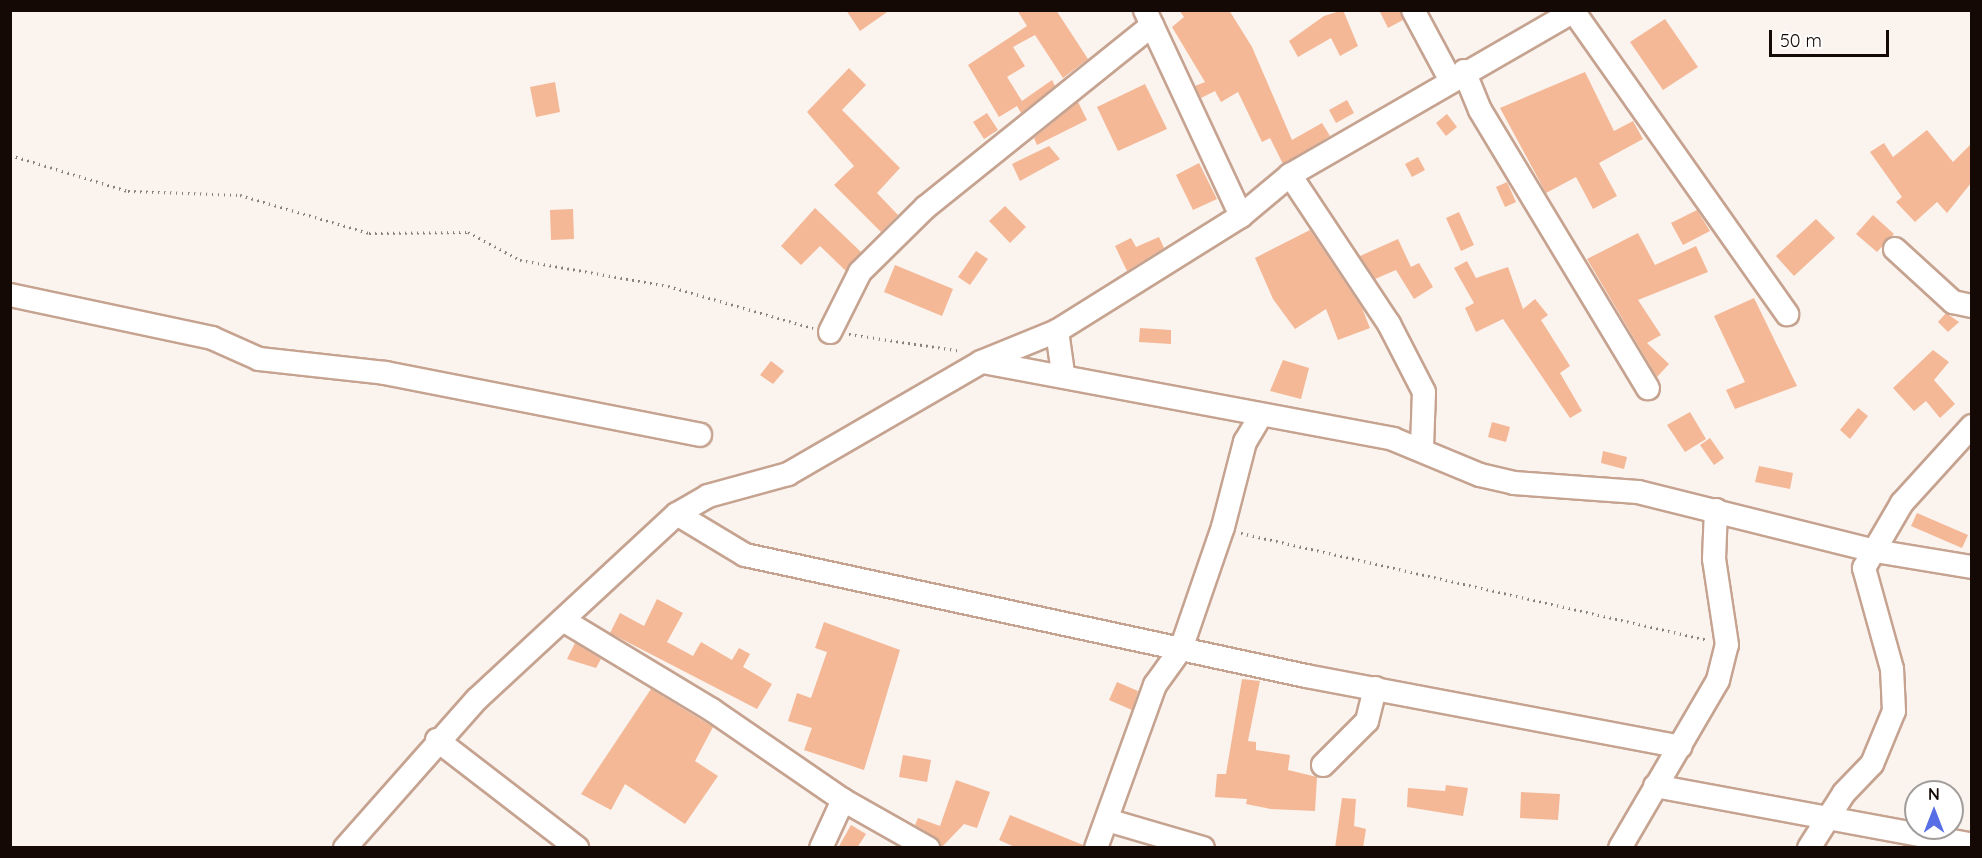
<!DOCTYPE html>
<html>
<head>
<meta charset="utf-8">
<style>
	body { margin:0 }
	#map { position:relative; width:1982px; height:858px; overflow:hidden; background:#faf3ee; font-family:Quicksand,sans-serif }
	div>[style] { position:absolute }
	.building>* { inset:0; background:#f4b896 }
	.path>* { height:3px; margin-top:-1.5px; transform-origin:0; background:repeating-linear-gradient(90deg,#8a817c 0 1.5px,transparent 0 6px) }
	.roads { filter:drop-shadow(2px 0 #c6a390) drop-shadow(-2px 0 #c6a390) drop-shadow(0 2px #c6a390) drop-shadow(0 -2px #c6a390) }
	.minor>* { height:22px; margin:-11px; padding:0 11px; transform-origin:11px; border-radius:11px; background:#fff }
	span { translate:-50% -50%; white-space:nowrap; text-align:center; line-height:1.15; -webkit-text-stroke:4.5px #fff; paint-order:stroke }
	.frame { position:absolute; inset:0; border:12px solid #140904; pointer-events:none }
	.north { position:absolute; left:1904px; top:780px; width:60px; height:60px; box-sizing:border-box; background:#fff; border:2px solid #a19d9b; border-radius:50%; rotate:0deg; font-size:16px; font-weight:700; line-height:24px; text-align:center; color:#140904 }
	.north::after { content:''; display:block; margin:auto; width:21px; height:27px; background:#586ee4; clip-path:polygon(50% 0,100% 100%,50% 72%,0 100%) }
	.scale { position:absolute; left:1769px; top:30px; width:120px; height:27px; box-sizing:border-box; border:3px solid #140904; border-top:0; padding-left:8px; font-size:18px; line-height:21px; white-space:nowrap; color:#140904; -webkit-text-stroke:4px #fff; paint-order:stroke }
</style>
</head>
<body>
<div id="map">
	<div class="building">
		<i style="clip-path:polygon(846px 10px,890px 10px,860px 31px)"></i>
		<i style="clip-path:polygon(1017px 10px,1056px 10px,1088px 59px,1063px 78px,1035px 35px,1013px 47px,1025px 66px,1007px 77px,1022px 101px,1052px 80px,1055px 86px,1021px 113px,1017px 106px,999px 117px,968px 65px,1027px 26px)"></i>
		<i style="clip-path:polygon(1179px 10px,1229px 10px,1252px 47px,1292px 140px,1322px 123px,1330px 136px,1283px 164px,1270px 138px,1262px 142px,1238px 92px,1221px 102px,1215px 91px,1201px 98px,1195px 86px,1205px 82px,1172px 27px,1184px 17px)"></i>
		<i style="clip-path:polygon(1343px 10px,1358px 46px,1340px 56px,1331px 38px,1298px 57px,1289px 41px,1324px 16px)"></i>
		<i style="clip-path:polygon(1379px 10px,1400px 10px,1403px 20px,1388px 28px)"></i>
		<i style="clip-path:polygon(1665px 19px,1698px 67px,1663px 90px,1630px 42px)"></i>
		<i style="clip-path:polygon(849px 68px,866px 85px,842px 110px,900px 168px,877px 193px,898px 215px,881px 232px,834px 185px,854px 166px,807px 112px)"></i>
		<i style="clip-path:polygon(1585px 72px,1614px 131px,1633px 121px,1643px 139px,1599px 163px,1617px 196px,1593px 209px,1576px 177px,1546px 193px,1500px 108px)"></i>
		<i style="clip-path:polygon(555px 82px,560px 112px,536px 117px,530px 87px)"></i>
		<i style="clip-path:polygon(1145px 84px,1167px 129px,1118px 151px,1097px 107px)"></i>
		<i style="clip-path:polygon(1347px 100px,1354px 113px,1336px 123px,1329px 110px)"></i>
		<i style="clip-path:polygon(1078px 102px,1087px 120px,1037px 145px,1034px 138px)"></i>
		<i style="clip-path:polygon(987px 113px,998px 130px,984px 139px,973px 122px)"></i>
		<i style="clip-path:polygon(1447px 114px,1457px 127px,1446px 136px,1436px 123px)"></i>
		<i style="clip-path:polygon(1927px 130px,1953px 162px,1971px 144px,1971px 183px,1947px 213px,1937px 202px,1915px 222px,1896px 202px,1902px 197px,1870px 152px,1884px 143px,1893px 157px)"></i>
		<i style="clip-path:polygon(1049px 146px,1060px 159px,1020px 181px,1012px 164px)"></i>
		<i style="clip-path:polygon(1418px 157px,1425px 170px,1412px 177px,1405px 164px)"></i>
		<i style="clip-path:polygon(1199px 163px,1217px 199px,1193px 210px,1176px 175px)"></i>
		<i style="clip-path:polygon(1507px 182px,1516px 202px,1505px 207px,1496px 187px)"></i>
		<i style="clip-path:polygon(1005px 206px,1026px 227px,1010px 243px,989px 221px)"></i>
		<i style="clip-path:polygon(815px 208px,861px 252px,846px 271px,820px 246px,801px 265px,781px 246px)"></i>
		<i style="clip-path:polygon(573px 209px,574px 239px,551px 240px,550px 210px)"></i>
		<i style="clip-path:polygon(1697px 210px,1710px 231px,1683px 245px,1671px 223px)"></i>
		<i style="clip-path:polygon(1459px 212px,1474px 245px,1461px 251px,1446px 218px)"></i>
		<i style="clip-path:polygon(1873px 215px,1894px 234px,1877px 252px,1856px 234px)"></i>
		<i style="clip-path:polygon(1816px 219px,1835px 238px,1794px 276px,1776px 256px)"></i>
		<i style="clip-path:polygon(1310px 230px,1362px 308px,1370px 328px,1338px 340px,1326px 309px,1295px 329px,1273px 299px,1255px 258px)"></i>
		<i style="clip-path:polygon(1638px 233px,1655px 265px,1696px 246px,1708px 272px,1638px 300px,1661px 335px,1647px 343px,1669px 364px,1657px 377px,1587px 259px)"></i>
		<i style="clip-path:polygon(1159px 237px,1164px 248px,1127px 271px,1115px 246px,1131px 238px,1136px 247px)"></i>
		<i style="clip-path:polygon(1398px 239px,1411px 267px,1419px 263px,1433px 287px,1414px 299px,1396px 270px,1375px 279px,1360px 256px)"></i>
		<i style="clip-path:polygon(976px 251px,988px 259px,970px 285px,958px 277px)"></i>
		<i style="clip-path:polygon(1467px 261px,1476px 278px,1508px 267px,1523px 309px,1535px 299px,1548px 315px,1541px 320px,1570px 366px,1560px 373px,1582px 411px,1570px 418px,1503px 319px,1476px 332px,1465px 308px,1474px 303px,1454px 268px)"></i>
		<i style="clip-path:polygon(895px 265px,953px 289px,942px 316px,884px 292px)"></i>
		<i style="clip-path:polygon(1754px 298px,1797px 386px,1735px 409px,1726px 390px,1745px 382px,1714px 316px)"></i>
		<i style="clip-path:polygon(1946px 313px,1959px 322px,1948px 332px,1938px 322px)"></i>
		<i style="clip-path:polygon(1140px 328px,1171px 330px,1171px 344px,1139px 342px)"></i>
		<i style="clip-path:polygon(1933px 350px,1949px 362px,1934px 380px,1955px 404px,1940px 418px,1926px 401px,1914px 411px,1893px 388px)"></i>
		<i style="clip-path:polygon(1283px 360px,1309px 368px,1301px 399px,1270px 391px)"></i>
		<i style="clip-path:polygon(771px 361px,784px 371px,773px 384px,760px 375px)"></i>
		<i style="clip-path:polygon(1858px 408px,1868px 416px,1850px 439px,1840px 430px)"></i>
		<i style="clip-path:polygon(1690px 412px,1706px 439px,1685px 452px,1667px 425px)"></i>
		<i style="clip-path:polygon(1492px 422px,1510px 427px,1506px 442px,1488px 437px)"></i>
		<i style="clip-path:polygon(1710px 438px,1724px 458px,1714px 465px,1700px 445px)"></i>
		<i style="clip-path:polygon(1603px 451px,1627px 457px,1624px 469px,1601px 463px)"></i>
		<i style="clip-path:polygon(1759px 466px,1793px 473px,1790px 489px,1755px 482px)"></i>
		<i style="clip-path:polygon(1917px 513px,1968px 535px,1962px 548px,1911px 526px)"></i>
		<i style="clip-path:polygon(657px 599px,683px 613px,667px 642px,693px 656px,701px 642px,732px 660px,739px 648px,750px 654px,743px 667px,772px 684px,757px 709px,610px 633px,620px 613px,644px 626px)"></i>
		<i style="clip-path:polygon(824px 622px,900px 650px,864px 770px,804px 750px,812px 728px,788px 721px,797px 693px,811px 698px,827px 652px,815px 648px)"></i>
		<i style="clip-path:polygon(575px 643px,601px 659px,596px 668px,567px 659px)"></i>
		<i style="clip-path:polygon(1242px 679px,1260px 681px,1248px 741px,1256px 742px,1256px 750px,1290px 755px,1288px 770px,1317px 777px,1315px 811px,1271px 809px,1246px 804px,1247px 799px,1215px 797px,1217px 774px,1226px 774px)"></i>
		<i style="clip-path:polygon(1117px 682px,1138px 691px,1132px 710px,1109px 700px)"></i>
		<i style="clip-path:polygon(651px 689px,713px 727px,695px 761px,718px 776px,685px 824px,625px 784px,611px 810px,581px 794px)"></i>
		<i style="clip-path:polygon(903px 755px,931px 760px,927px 782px,899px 777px)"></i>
		<i style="clip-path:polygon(956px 780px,990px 792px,977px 828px,964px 824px,941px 848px,935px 837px,915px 825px,918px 818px,940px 826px)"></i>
		<i style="clip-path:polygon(1446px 785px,1468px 788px,1463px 816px,1407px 807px,1408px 788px,1445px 791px)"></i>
		<i style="clip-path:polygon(1521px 792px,1560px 794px,1558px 820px,1520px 818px)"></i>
		<i style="clip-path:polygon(1342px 798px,1356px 799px,1354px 826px,1366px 829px,1363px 848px,1335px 848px)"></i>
		<i style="clip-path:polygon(1010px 815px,1083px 845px,1083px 848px,1017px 848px,999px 840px)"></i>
		<i style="clip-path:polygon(851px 825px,866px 834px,857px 848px,838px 848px)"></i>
	</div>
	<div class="path">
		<i style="left:10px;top:155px;width:123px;rotate:17deg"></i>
		<i style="left:128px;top:191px;width:112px;rotate:2deg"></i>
		<i style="left:240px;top:195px;width:134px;rotate:16.4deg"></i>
		<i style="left:369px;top:233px;width:99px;rotate:-0.6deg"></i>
		<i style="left:468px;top:232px;width:59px;rotate:28.3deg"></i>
		<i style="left:520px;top:260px;width:150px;rotate:10deg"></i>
		<i style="left:668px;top:286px;width:151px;rotate:16.2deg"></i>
		<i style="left:849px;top:334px;width:114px;rotate:8.6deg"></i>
		<i style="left:1241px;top:533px;width:479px;rotate:12.9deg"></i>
	</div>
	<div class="roads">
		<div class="minor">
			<i style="left:1145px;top:10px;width:227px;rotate:65deg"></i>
			<i style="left:1413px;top:10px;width:78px;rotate:61.8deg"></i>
			<i style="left:1574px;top:12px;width:370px;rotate:54.8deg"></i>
			<i style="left:1464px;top:71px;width:42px;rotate:67.7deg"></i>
			<i style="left:1480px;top:110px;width:325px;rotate:58.9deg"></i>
			<i style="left:1290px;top:175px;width:179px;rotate:56.4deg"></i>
			<i style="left:1389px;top:324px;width:76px;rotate:62.8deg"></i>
			<i style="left:1424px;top:392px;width:55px;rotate:92.1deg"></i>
			<i style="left:1895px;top:249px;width:79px;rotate:42.4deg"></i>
			<i style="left:1953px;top:302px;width:19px;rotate:12deg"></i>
			<i style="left:10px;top:295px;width:207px;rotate:12deg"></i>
			<i style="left:212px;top:338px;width:51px;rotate:24.1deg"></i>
			<i style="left:259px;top:359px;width:127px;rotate:6.3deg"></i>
			<i style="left:385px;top:373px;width:321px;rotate:11.1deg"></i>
			<i style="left:1057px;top:331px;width:42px;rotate:81.9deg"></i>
			<i style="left:830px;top:332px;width:67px;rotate:-63.4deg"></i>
			<i style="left:860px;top:272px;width:93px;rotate:-44.6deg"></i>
			<i style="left:926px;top:207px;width:290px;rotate:-38.8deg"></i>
			<i style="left:983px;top:362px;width:417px;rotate:10.6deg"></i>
			<i style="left:1393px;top:439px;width:94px;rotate:22.5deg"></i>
			<i style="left:1480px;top:475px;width:35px;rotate:13deg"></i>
			<i style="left:1514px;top:483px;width:124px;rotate:4.2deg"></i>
			<i style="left:1638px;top:492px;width:244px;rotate:14deg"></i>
			<i style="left:1875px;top:551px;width:98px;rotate:9.4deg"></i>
			<i style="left:677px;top:514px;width:79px;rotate:31.1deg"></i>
			<i style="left:745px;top:555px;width:574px;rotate:12.17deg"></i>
			<i style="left:1306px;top:676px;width:381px;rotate:10.7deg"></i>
			<i style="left:563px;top:620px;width:174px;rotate:31.1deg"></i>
			<i style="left:712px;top:710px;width:159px;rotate:34.5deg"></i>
			<i style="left:843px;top:800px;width:98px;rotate:29.5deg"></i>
			<i style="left:437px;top:740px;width:177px;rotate:37.6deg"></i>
			<i style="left:1323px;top:765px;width:62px;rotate:-45deg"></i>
			<i style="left:1367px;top:721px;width:34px;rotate:-76deg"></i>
			<i style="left:1655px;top:786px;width:322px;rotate:10.5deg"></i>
			<i style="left:1107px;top:820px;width:100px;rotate:16.3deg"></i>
			<i style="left:345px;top:848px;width:199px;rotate:-48.5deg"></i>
			<i style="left:477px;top:699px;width:272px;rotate:-42.8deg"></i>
			<i style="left:677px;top:514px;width:36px;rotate:-30deg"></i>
			<i style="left:708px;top:496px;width:83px;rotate:-15.4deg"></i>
			<i style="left:788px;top:474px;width:223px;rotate:-30.1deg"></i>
			<i style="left:981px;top:362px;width:82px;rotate:-22.2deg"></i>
			<i style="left:1057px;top:331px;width:217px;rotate:-32deg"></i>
			<i style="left:1241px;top:216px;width:64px;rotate:-39.9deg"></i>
			<i style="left:1290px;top:175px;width:330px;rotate:-30deg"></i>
			<i style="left:821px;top:848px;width:53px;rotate:-65.4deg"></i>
			<i style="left:1096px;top:848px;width:173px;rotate:-70.1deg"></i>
			<i style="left:1155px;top:685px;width:44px;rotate:-54.2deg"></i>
			<i style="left:1181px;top:649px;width:129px;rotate:-71deg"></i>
			<i style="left:1223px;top:527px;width:88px;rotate:-75.5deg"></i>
			<i style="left:1245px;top:442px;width:31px;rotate:-59deg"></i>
			<i style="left:1620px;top:848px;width:194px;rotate:-59.7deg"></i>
			<i style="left:1718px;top:680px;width:36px;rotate:-76deg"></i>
			<i style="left:1727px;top:645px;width:87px;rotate:-98.6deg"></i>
			<i style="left:1714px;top:559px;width:49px;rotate:-87.7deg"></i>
			<i style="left:1809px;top:848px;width:65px;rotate:-57.5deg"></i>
			<i style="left:1844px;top:793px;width:40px;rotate:-46deg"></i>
			<i style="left:1872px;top:764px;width:57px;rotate:-67.5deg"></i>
			<i style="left:1894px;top:711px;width:42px;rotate:-92.7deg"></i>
			<i style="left:1892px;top:669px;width:105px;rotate:-105.5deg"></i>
			<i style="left:1864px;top:568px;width:75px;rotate:-59.7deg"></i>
			<i style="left:1902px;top:503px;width:104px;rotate:-47.7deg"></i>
		</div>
	</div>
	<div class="frame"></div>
	<div class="north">N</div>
	<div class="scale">50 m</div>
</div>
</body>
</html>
